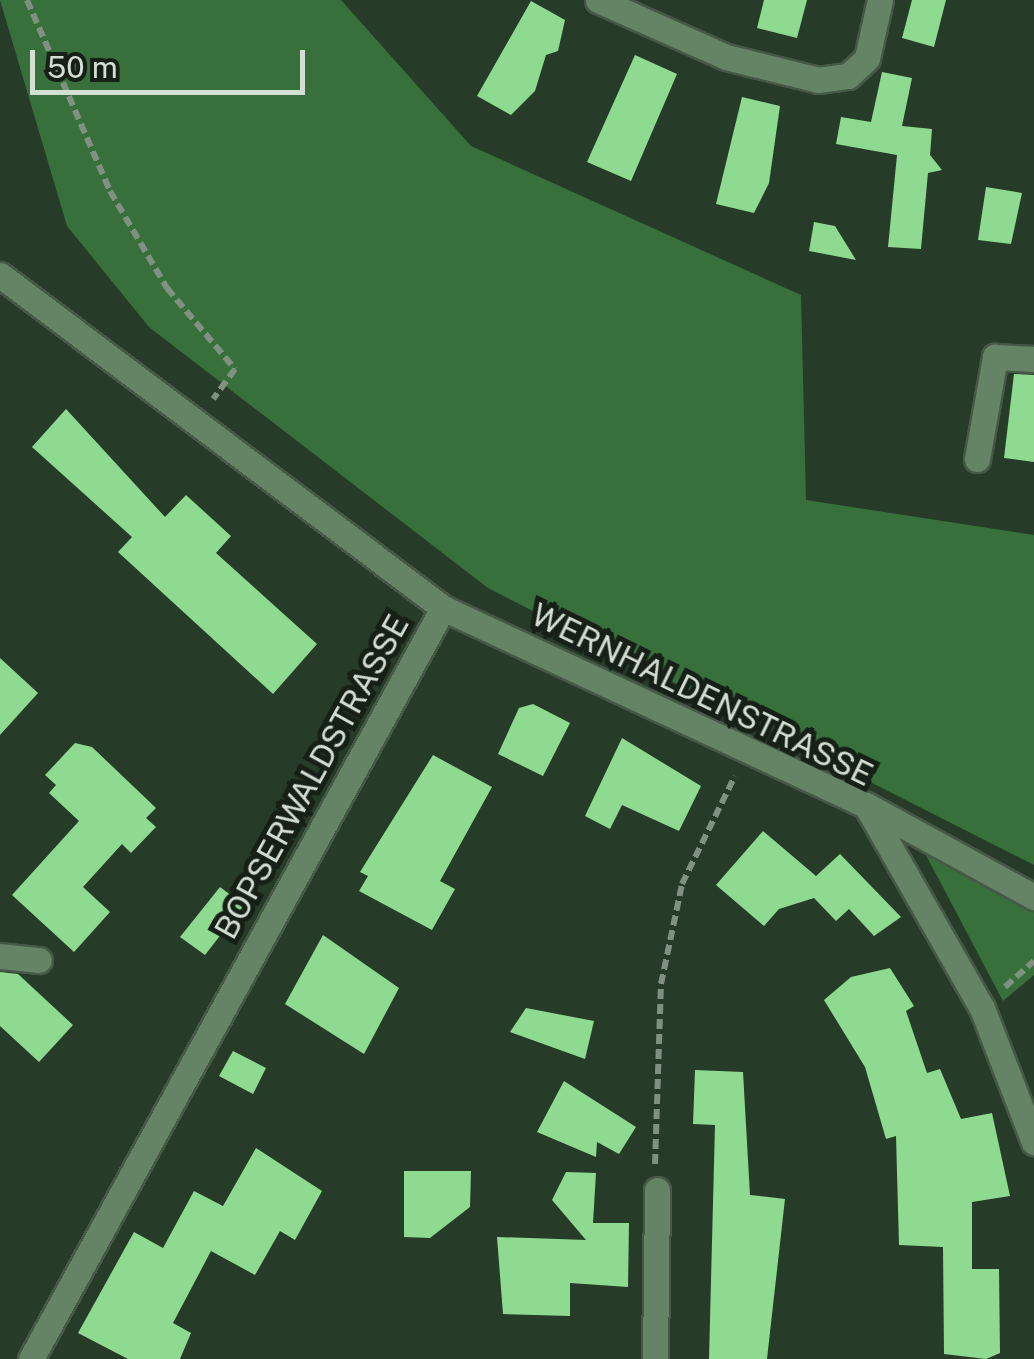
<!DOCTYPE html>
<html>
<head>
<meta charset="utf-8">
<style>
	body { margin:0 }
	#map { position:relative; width:1034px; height:1359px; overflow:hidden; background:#273c28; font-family:"Public Sans",sans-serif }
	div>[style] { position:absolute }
	.green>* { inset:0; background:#37703b }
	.building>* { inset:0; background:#8eda91 }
	.path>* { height:6px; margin-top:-3px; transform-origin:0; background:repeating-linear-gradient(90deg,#809181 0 10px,transparent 0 15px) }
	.roads { filter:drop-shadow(2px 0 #465947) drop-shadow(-2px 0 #465947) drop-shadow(0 2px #465947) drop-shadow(0 -2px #465947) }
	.minor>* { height:25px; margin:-12.5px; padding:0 12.5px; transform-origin:12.5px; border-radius:12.5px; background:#658466 }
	span { translate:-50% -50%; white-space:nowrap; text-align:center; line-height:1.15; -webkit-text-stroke:10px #172017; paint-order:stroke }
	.street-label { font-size:32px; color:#d2dfd2 }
	.scale { position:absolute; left:30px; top:50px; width:275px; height:45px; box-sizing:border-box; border:5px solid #d2dfd2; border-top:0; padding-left:12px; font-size:30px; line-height:35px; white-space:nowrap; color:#d2dfd2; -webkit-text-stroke:8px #172017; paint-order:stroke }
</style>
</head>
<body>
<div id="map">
	<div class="green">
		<i style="clip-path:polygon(0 0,341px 0,471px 146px,801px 295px,806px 500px,1034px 535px,1034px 865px,488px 588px,149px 327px,67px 226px)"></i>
		<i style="clip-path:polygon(918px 840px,1034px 896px,1034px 975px,1003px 1001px)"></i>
	</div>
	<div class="building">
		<i style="clip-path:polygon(764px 0,807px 0,797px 38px,757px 28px)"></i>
		<i style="clip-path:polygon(912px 0,946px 0,934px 47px,902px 38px)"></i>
		<i style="clip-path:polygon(531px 1px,565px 20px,558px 51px,546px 55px,535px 91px,511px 115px,477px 96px)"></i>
		<i style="clip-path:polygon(635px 55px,677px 74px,631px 181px,587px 162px)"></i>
		<i style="clip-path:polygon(882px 72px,912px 78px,902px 126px,932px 129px,930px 155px,942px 170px,928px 173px,921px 249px,888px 247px,897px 155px,836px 144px,841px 117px,871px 122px)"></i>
		<i style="clip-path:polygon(742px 97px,780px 106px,769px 183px,754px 213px,716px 204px)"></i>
		<i style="clip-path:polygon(986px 187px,1022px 193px,1011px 244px,978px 240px)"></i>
		<i style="clip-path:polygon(814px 222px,835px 226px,856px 260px,809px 251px)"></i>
		<i style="clip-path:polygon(1014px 374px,1034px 375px,1034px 462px,1004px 458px)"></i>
		<i style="clip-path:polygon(66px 409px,165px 517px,186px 495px,231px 536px,216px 553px,317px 644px,273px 694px,118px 552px,132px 537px,32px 447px)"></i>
		<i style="clip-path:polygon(0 658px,38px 693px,0 735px)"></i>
		<i style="clip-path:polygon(533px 704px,570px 723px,543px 776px,498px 754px,519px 708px)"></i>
		<i style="clip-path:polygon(622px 738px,701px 786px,679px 831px,622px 805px,610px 829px,585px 816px)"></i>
		<i style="clip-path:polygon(75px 743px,92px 747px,156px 808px,146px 818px,156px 827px,131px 853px,122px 844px,83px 887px,110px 912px,74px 952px,12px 895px,79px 821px,49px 793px,56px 785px,45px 775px)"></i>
		<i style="clip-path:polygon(433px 755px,492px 787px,440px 881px,455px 889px,432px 930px,359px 891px,368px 876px,360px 872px)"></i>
		<i style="clip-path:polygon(763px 831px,816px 876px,840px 854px,901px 917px,874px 936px,849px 909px,836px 921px,814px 898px,779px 909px,764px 926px,716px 885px)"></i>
		<i style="clip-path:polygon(220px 887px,244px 905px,205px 955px,180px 937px)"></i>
		<i style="clip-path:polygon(323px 935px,399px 988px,364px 1054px,285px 1004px)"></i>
		<i style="clip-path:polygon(890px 968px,914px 1006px,906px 1011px,927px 1073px,940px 1069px,961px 1119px,992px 1113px,1010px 1196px,972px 1202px,972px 1269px,999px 1269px,1000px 1353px,986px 1359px,944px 1354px,943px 1247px,899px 1245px,896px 1136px,886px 1139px,865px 1067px,824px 1000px,851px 977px)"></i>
		<i style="clip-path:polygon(0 972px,18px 974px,73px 1025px,39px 1062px,0 1026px)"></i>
		<i style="clip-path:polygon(526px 1008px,594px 1021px,585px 1059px,510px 1032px)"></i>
		<i style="clip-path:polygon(233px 1051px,266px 1068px,253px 1094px,219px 1076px)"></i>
		<i style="clip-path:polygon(695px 1070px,743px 1072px,750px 1195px,785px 1199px,767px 1359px,709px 1359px,715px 1125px,693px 1124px)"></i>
		<i style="clip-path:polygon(564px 1081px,636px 1127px,619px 1154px,597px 1142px,596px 1157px,537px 1132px)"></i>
		<i style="clip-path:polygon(256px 1148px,322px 1191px,295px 1240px,280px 1231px,255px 1275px,211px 1251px,173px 1323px,191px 1333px,180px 1359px,128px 1359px,78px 1333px,134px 1232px,163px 1248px,194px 1191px,223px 1206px)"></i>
		<i style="clip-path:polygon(404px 1171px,471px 1171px,470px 1207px,430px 1238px,404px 1237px)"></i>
		<i style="clip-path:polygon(566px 1172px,596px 1173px,593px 1223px,629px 1223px,628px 1287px,570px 1283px,570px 1316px,503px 1314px,497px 1237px,586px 1240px,552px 1200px)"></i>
	</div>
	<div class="path">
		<i style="left:27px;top:0;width:208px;rotate:66.5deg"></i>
		<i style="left:110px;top:191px;width:113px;rotate:59.6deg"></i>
		<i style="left:167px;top:288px;width:106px;rotate:50deg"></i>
		<i style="left:235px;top:369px;width:37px;rotate:126deg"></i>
		<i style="left:1005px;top:987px;width:39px;rotate:-42deg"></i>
		<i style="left:655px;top:1164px;width:180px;rotate:-88.1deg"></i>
		<i style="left:661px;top:984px;width:102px;rotate:-78.1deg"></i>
		<i style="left:682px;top:884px;width:120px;rotate:-63.9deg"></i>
	</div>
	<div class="roads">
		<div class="minor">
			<i style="left:598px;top:0;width:140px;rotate:24deg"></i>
			<i style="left:726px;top:57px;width:95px;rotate:14deg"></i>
			<i style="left:818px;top:80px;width:30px;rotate:-8deg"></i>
			<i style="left:848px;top:76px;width:26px;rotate:-43deg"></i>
			<i style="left:867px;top:58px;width:59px;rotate:-77.4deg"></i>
			<i style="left:0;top:275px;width:554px;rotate:36.93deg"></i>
			<i style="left:443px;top:608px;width:467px;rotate:25deg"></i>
			<i style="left:866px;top:805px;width:192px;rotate:28.7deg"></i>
			<i style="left:977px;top:459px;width:104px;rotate:-80deg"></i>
			<i style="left:995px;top:357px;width:39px;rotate:3deg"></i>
			<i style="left:866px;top:805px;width:234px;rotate:60.3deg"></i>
			<i style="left:982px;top:1008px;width:144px;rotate:68.8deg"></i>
			<i style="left:0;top:956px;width:39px;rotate:6deg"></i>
			<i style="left:31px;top:1359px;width:857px;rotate:-61.25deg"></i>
			<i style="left:655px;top:1359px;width:169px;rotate:-89.3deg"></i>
		</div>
	</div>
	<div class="street-label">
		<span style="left:702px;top:695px;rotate:26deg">WERNHALDENSTRASSE</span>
		<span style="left:312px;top:777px;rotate:-61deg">BOPSERWALDSTRASSE</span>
	</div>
	<div class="scale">50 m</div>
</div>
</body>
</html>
